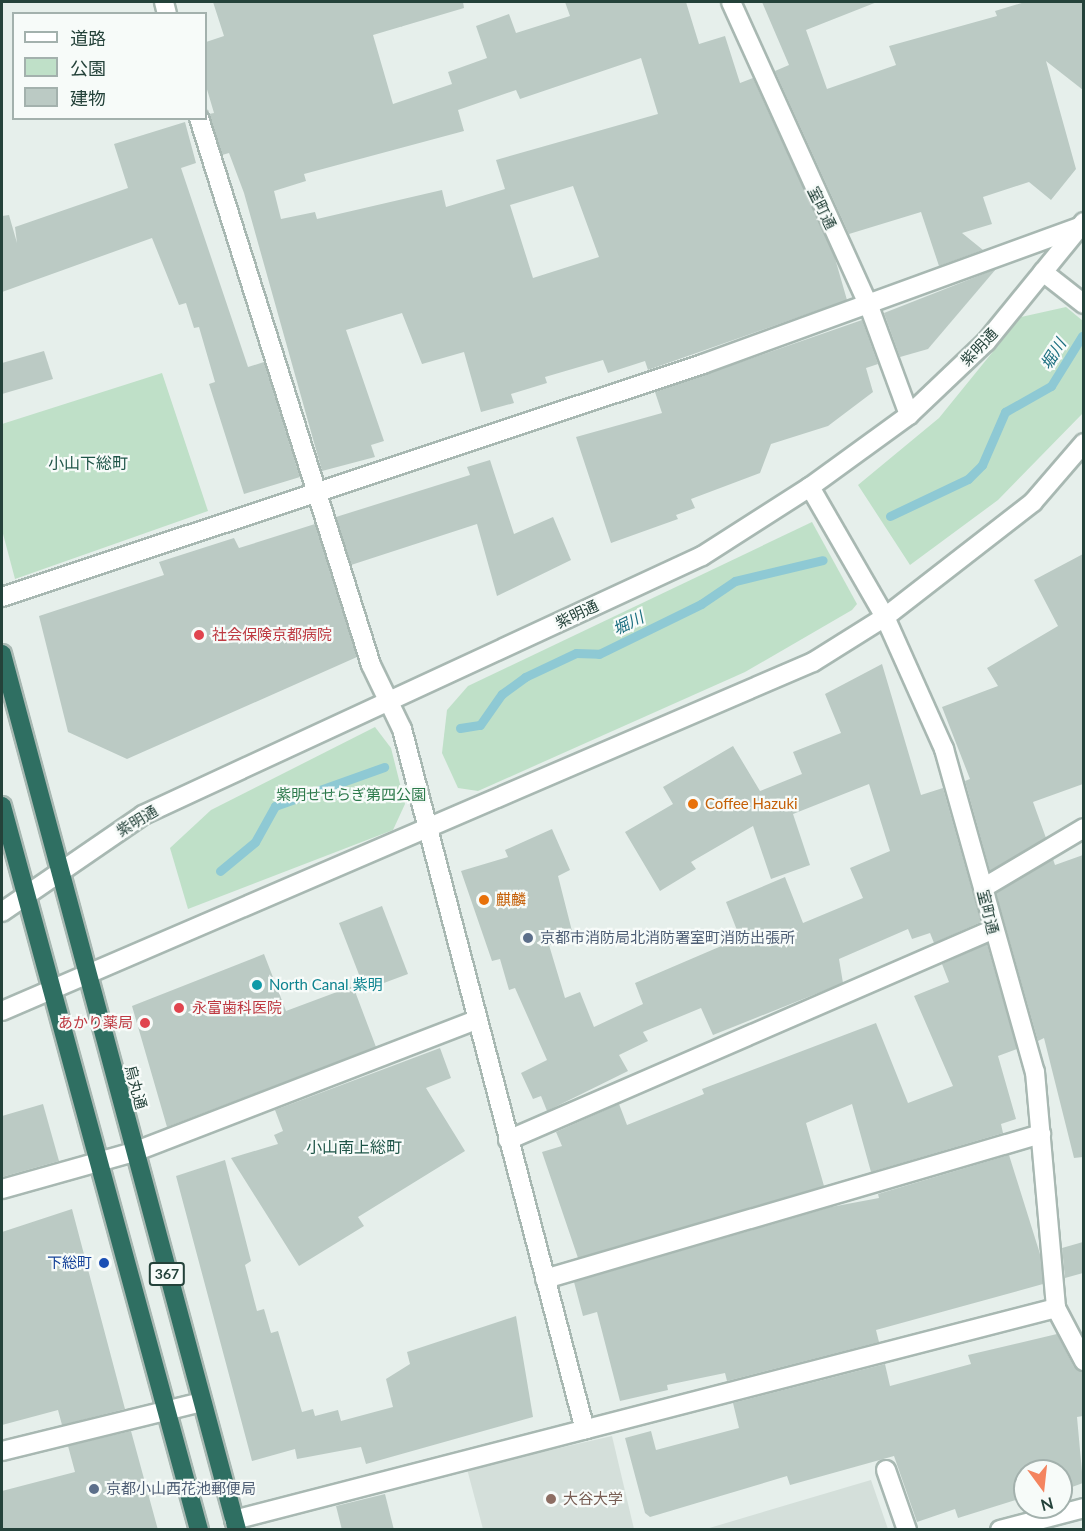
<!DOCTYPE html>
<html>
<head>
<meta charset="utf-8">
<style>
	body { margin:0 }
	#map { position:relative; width:1085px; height:1531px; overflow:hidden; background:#e6efeb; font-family:Lato,"Noto Sans JP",sans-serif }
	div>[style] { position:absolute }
	.built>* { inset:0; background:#d4dfda }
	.green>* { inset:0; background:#bfe0c8 }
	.stream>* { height:9px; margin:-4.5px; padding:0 4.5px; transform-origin:4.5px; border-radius:4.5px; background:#8ec9d4 }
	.building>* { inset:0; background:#bbcac4 }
	.roads { filter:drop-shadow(2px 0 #a8b8b2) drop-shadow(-2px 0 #a8b8b2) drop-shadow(0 2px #a8b8b2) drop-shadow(0 -2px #a8b8b2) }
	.minor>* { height:18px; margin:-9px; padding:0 9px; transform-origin:9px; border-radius:9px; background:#fff }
	.highway>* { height:18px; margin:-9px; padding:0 9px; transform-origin:9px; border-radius:9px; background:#2f6f62 }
	.dots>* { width:16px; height:16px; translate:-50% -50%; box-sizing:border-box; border:3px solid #f7fbf9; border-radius:50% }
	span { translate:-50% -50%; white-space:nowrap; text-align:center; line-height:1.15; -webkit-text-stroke:4.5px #f7fbf9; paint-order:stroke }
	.shield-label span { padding:2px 4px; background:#f7fbf9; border:2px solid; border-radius:4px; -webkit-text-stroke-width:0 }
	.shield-label { font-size:14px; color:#24423a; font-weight:700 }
	.street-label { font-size:15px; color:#24423a }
	.health-label { font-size:15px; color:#be3a42 }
	.left { translate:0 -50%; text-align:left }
	.right { translate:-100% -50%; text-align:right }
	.park-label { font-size:15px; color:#2d7a4b }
	.food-label { font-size:15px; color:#c56008 }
	.service-label { font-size:15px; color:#4e5e75 }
	.culture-label { font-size:15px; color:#0d838f }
	.transit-label { font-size:15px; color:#164399 }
	.education-label { font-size:15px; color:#785e54 }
	.water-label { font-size:16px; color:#1c6f80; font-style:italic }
	.neighbourhood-label { font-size:16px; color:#1f5548 }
	.frame { position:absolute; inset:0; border:3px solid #24423a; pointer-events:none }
	.legend { position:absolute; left:12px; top:12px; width:195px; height:108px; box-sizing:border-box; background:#f7fbf9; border:2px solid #a3b1ad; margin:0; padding:8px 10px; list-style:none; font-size:18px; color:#24423a }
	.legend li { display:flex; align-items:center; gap:12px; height:30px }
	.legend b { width:30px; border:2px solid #a3b1ad }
	.north { position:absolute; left:1013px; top:1459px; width:60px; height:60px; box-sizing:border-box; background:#f7fbf9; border:2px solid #a3b1ad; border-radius:50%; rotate:165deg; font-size:16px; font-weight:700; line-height:24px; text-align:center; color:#24423a }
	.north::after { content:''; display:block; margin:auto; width:21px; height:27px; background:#f4845f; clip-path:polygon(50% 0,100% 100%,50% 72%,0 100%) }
</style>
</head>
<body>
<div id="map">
	<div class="built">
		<i style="clip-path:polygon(612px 1436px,634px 1529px,483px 1529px,467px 1469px)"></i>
		<i style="clip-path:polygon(871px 1480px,888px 1529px,705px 1529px,706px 1529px)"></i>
	</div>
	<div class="green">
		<i style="clip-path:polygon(1066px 307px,1083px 321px,1083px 413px,998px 500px,910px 565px,858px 485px,939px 418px,1021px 317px)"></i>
		<i style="clip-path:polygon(162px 373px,208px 511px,15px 579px,2px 530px,2px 424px)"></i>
		<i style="clip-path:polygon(812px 522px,857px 604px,852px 610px,745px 672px,478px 791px,458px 788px,442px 753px,447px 710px,468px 686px)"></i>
		<i style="clip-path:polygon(375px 727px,391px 748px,405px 804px,393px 830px,188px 909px,170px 848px,211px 810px)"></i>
	</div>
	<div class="stream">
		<i style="left:890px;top:516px;width:86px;rotate:-25.4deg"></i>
		<i style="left:968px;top:479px;width:20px;rotate:-45deg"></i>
		<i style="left:982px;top:465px;width:58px;rotate:-66.5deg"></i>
		<i style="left:1005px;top:412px;width:53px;rotate:-29.5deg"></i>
		<i style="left:1051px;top:386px;width:59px;rotate:-58.2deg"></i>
		<i style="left:460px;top:728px;width:20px;rotate:-9deg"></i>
		<i style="left:480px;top:725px;width:38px;rotate:-55deg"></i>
		<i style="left:502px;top:694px;width:29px;rotate:-36deg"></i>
		<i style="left:525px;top:677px;width:56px;rotate:-25.2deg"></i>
		<i style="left:576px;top:653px;width:23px;rotate:2deg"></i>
		<i style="left:599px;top:654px;width:114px;rotate:-26.1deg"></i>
		<i style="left:701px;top:604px;width:41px;rotate:-34.1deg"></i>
		<i style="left:735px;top:581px;width:90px;rotate:-13.4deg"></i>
		<i style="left:220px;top:871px;width:45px;rotate:-39.6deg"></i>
		<i style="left:255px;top:842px;width:41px;rotate:-60.9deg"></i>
		<i style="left:275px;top:806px;width:116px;rotate:-19.7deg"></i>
	</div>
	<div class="building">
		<i style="clip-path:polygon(evenodd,213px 2px,463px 2px,464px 8px,373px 35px,393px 104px,452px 84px,448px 72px,487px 58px,476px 26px,509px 14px,516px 33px,570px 16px,565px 2px,686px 2px,699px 44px,725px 36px,740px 83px,753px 78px,834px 255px,847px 300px,648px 370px,645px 361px,608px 373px,603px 360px,545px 377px,547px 383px,511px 394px,514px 403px,481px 412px,464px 352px,422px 364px,402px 313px,346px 330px,384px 441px,371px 445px,375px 457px,322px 471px,244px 193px,229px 153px,222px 155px,209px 114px,214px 113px,206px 86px,206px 42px,224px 36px,213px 2px,641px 58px,658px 114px,496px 160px,505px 189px,446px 207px,442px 190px,317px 219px,315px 212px,281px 219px,274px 191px,306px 181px,304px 174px,464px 131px,458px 110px,516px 90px,520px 99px,641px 58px,213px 2px,573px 186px,599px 257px,533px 278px,510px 205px,573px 186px)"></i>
		<i style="clip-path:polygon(762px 2px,877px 2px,806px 30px,827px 89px,896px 65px,889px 46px,997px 16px,995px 11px,1025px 2px,1083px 2px,1083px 90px,1046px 61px,1076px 169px,1051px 200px,1029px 182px,983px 197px,992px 224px,962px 233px,983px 250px,939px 266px,921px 212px,849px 234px,775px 71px,789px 65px)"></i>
		<i style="clip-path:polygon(185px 122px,196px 163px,181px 168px,248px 367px,264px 362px,300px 477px,244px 494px,209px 384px,215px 382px,199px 327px,194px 328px,186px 303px,179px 305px,152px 238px,2px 292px,2px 216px,9px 215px,17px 243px,15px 227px,128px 188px,114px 144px)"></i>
		<i style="clip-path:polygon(996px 269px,928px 349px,900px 357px,884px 313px)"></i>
		<i style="clip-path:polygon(862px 320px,878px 364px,866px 368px,873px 392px,828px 426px,771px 444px,760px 473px,691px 499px,695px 508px,676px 515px,678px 519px,611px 543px,576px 437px,662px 413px,655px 392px)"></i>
		<i style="clip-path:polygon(44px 351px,53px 379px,2px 394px,2px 363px)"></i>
		<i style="clip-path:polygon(490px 460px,514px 534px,553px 517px,571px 560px,497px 596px,477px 524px,351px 565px,336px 517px,470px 475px,467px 467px)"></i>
		<i style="clip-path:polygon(315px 524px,357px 657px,127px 759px,68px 732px,39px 616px,164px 575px,159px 562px,234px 538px,239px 548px)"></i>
		<i style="clip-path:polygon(1083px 554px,1083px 784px,1033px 802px,1046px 838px,990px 871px,965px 781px,970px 779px,942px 707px,998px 686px,987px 668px,1058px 626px,1034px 580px)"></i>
		<i style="clip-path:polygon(882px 664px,921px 795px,943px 788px,981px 922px,934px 943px,930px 933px,912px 939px,908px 929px,839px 959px,843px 983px,713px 1035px,701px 1008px,643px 1032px,648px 1041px,619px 1055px,628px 1071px,547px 1111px,541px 1096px,533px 1099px,521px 1073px,547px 1060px,515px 988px,509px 990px,500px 959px,492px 961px,461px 871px,508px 857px,505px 850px,552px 829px,570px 870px,558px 876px,574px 939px,549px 945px,565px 998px,580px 992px,594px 1027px,643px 1004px,635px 983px,740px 938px,726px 902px,785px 877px,803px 923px,863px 898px,850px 868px,890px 851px,869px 784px,793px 814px,810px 865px,771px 879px,753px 826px,691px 862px,696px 869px,660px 891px,625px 832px,673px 804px,663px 787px,733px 746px,760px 791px,802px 774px,793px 752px,841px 733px,825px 694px)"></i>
		<i style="clip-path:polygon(1083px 855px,1083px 1157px,1074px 1158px,1044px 1038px,1038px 1041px,996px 893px,1053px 859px,1055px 865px)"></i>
		<i style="clip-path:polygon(382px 906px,408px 974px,365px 990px,339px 923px)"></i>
		<i style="clip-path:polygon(987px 944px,1017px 1049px,998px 1056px,1016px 1119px,1001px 1124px,1003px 1133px,871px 1172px,852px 1104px,806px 1123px,824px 1186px,578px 1258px,542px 1152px,562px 1146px,556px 1132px,619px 1104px,627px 1125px,704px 1094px,702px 1089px,876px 1023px,908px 1103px,953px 1086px,914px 996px,949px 982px,942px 964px)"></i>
		<i style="clip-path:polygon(264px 954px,286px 1011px,353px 986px,376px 1047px,167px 1127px,132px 1006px)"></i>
		<i style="clip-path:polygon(440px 1048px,451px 1078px,426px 1088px,465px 1151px,358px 1217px,364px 1226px,299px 1266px,231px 1158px,278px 1144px,274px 1135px,283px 1131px,275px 1110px)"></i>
		<i style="clip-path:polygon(43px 1104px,59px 1161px,2px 1177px,2px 1116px)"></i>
		<i style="clip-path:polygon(1009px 1155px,1040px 1254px,1043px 1284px,876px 1330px,879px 1342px,727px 1381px,725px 1373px,667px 1385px,668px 1390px,620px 1401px,597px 1312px,583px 1316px,574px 1282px,831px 1207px,879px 1198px,878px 1194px)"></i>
		<i style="clip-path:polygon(225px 1160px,251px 1261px,245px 1265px,257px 1311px,264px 1309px,271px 1333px,278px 1331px,302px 1412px,313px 1409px,315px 1416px,338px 1410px,341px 1421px,393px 1407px,386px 1379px,410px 1364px,407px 1352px,516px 1316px,533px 1417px,366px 1464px,361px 1447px,297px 1459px,295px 1449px,252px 1461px,176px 1176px)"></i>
		<i style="clip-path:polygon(72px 1209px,125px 1409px,62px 1425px,58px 1410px,2px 1425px,2px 1232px)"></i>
		<i style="clip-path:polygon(1083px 1242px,1083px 1273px,1065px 1278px,1062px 1248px)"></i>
		<i style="clip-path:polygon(1057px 1334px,1074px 1367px,1083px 1372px,1083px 1416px,1077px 1417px,1083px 1483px,1061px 1491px,1061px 1471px,1025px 1471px,1025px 1497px,958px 1518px,955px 1509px,917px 1522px,894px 1456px,790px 1485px,787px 1476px,650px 1517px,645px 1513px,625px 1438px,651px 1431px,656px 1450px,739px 1428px,733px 1403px,885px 1364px,890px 1386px,971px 1364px,968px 1355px)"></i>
		<i style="clip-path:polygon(131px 1431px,158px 1530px,2px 1530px,2px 1491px,75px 1472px,68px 1446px)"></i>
		<i style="clip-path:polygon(385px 1494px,394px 1530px,342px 1530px,336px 1506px)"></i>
	</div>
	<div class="roads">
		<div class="minor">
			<i style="left:164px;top:2px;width:12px;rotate:76deg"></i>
			<i style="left:731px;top:2px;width:334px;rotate:65.6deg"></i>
			<i style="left:869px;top:306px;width:116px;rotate:69.8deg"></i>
			<i style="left:199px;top:118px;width:573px;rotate:72.54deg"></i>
			<i style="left:371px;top:665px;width:71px;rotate:64.2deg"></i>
			<i style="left:402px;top:729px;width:724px;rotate:75.37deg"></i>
			<i style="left:1043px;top:272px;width:52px;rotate:38deg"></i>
			<i style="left:810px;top:487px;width:150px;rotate:60deg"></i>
			<i style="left:885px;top:617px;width:145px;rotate:65.9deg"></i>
			<i style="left:944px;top:749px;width:336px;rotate:74.3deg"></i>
			<i style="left:1035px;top:1072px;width:237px;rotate:84.9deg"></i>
			<i style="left:1056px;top:1308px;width:60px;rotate:62.2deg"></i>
			<i style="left:2px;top:597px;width:739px;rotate:-18.39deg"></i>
			<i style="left:703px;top:364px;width:401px;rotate:-20deg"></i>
			<i style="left:983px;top:888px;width:117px;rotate:-30.7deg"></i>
			<i style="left:2px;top:912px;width:171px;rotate:-34.5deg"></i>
			<i style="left:143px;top:815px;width:616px;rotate:-24.86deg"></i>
			<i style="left:702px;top:556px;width:128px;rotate:-32.6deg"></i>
			<i style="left:810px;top:487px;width:122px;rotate:-36deg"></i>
			<i style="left:909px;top:415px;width:106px;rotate:-43.5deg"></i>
			<i style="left:986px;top:342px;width:155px;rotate:-50.8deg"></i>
			<i style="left:2px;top:1011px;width:883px;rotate:-23.28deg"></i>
			<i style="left:813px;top:662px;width:85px;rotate:-32deg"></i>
			<i style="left:885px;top:617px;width:187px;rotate:-37.8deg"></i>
			<i style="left:1033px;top:502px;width:78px;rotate:-49.2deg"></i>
			<i style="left:508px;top:1140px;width:528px;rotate:-23.46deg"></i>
			<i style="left:2px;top:1189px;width:137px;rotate:-15.7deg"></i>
			<i style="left:134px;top:1152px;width:367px;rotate:-21.1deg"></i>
			<i style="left:545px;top:1279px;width:517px;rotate:-16.3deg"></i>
			<i style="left:2px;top:1451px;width:205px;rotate:-13.8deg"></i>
			<i style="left:886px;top:1470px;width:64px;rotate:70.7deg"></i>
			<i style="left:234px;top:1520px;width:849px;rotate:-14.46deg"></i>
			<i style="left:1000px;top:1530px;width:87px;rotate:-14.7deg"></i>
		</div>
		<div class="highway">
			<i style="left:2px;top:654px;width:907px;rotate:74.98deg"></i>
			<i style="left:2px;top:806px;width:750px;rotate:74.78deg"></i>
		</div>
	</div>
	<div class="dots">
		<i style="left:199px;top:635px;background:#e0444e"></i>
		<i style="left:693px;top:804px;background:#e8710a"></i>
		<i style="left:484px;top:900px;background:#e8710a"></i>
		<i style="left:528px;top:938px;background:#5c6f8a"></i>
		<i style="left:257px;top:985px;background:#0f9aa8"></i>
		<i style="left:179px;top:1008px;background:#e0444e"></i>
		<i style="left:145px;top:1023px;background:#e0444e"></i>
		<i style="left:104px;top:1263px;background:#1a4fb4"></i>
		<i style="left:94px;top:1489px;background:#5c6f8a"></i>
		<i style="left:551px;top:1499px;background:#8d6e63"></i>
	</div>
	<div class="shield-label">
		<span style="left:167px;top:1274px">367</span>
	</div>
	<div class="street-label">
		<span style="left:822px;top:208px;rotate:64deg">室町通</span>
		<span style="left:979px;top:347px;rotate:-46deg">紫明通</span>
		<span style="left:577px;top:614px;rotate:-25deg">紫明通</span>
		<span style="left:137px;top:821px;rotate:-31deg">紫明通</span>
		<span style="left:988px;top:912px;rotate:76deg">室町通</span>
		<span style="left:136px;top:1087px;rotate:75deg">烏丸通</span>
	</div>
	<div class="health-label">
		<span class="left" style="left:212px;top:635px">社会保険京都病院</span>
		<span class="left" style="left:192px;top:1008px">永富歯科医院</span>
		<span class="right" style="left:133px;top:1023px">あかり薬局</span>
	</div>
	<div class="park-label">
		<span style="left:351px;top:795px">紫明せせらぎ第四公園</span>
	</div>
	<div class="food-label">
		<span class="left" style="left:705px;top:804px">Coffee Hazuki</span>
		<span class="left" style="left:496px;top:900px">麒麟</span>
	</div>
	<div class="service-label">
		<span class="left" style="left:540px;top:938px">京都市消防局北消防署室町消防出張所</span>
		<span class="left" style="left:106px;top:1489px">京都小山西花池郵便局</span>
	</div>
	<div class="culture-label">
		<span class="left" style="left:269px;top:985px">North Canal 紫明</span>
	</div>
	<div class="transit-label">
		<span class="right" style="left:92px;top:1263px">下総町</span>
	</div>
	<div class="education-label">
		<span class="left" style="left:563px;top:1499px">大谷大学</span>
	</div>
	<div class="water-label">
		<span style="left:1053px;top:354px;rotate:-58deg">堀川</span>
		<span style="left:628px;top:623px;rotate:-26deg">堀川</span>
	</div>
	<div class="neighbourhood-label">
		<span style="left:88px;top:463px">小山下総町</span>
		<span style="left:354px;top:1147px">小山南上総町</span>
	</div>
	<div class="frame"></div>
	<ul class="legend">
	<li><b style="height:8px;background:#fff"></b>道路</li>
	<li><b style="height:16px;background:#bfe0c8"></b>公園</li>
	<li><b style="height:16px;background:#bbcac4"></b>建物</li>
	</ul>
	<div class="north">N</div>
</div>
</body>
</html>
